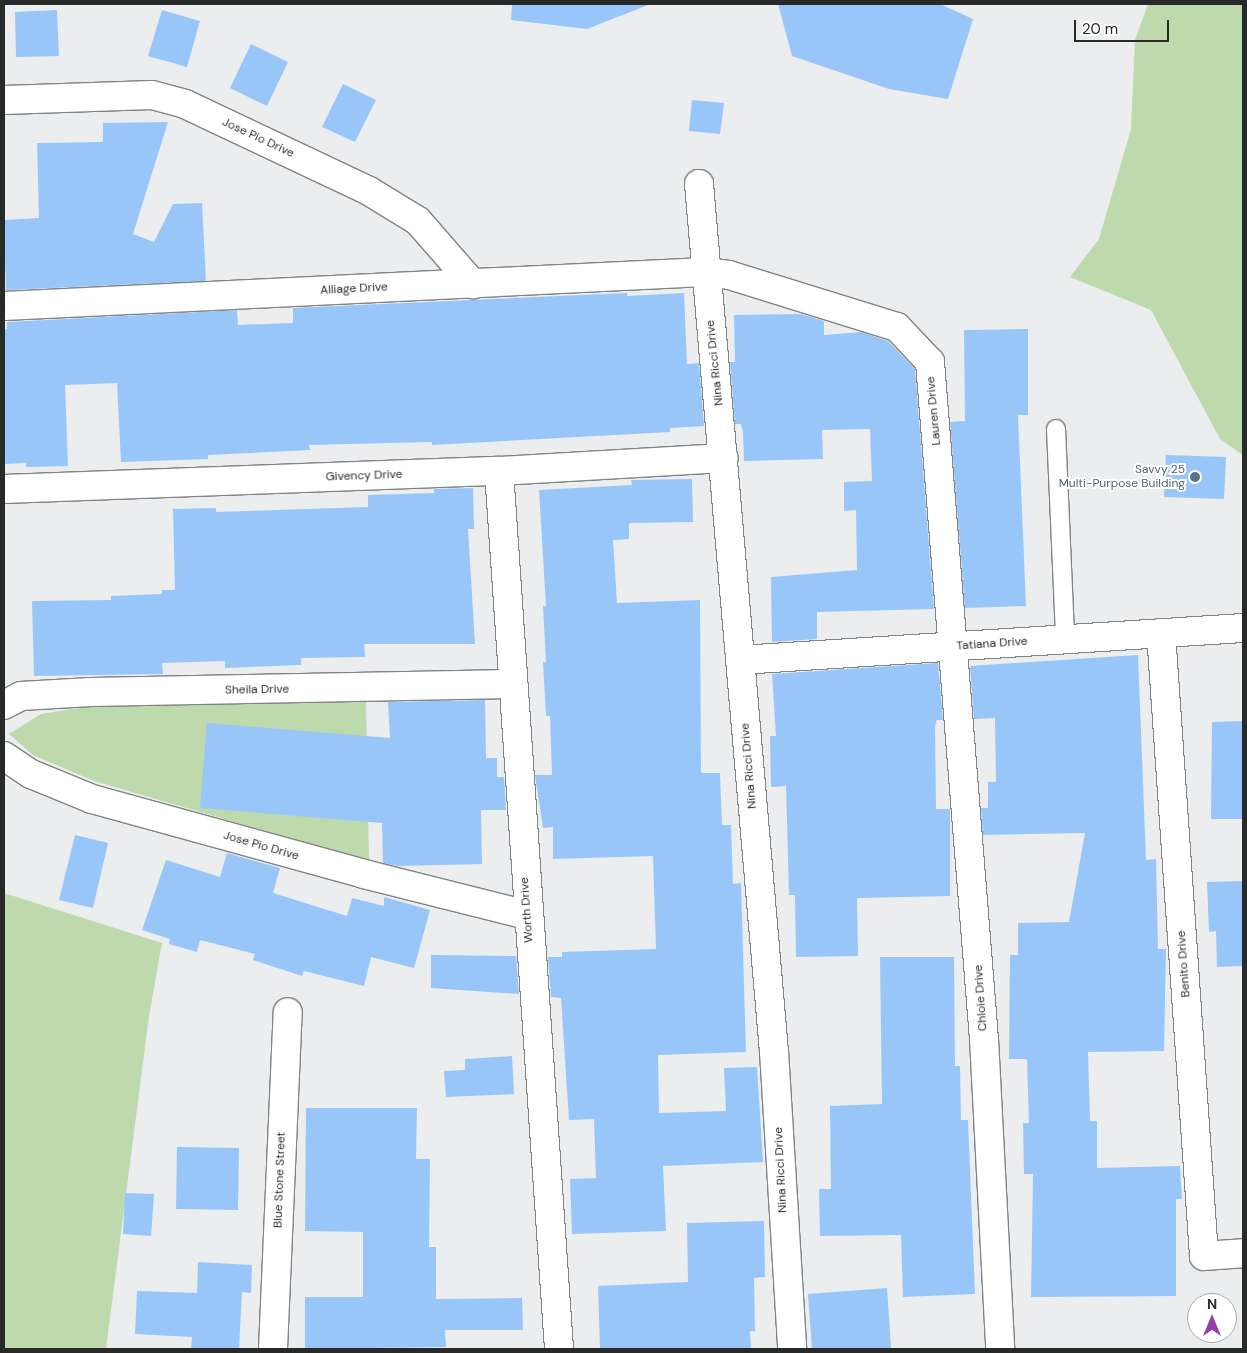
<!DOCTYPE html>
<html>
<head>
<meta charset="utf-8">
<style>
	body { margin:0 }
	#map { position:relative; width:1247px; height:1353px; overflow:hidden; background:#ebedef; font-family:"DM Sans",sans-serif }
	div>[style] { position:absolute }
	.green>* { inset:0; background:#bed9ac }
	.building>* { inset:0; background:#99c6f9 }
	.roads { filter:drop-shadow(1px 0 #818384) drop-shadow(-1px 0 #818384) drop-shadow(0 1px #818384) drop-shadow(0 -1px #818384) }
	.service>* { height:18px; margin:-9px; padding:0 9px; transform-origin:9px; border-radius:9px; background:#fff }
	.minor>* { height:28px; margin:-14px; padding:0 14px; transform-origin:14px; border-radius:14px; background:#fff }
	.dots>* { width:14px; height:14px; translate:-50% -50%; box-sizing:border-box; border:2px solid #fff; border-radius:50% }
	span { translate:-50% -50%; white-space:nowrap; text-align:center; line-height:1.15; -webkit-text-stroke:4px #fff; paint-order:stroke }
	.street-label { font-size:12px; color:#282929 }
	.service-label { font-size:12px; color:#4e5e75 }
	.right { translate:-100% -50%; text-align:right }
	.frame { position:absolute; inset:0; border:5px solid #282929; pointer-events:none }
	.north { position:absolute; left:1187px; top:1293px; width:50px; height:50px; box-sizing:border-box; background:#fff; border:1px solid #a9a9a9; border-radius:50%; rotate:0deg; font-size:14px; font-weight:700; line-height:20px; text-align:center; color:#282929 }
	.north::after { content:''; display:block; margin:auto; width:18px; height:22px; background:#973da8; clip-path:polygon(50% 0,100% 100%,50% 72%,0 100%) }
	.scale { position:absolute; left:1074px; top:20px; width:95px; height:22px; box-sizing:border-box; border:2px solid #282929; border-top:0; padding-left:6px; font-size:15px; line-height:18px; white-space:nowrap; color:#282929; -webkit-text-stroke:4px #fff; paint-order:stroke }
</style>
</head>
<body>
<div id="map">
	<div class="green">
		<i style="clip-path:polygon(1148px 4px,1243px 4px,1243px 455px,1220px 439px,1151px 310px,1070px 277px,1099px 239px,1131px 129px,1135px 40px)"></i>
		<i style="clip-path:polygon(366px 701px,369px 861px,94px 781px,33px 755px,9px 734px,41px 714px,104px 704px)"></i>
		<i style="clip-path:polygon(4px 893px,162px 943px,149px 1016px,106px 1349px,4px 1349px)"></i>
	</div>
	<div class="building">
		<i style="clip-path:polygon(512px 4px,648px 4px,648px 5px,587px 29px,511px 20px)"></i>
		<i style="clip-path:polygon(778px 4px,940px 4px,973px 19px,948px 99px,889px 89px,792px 56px)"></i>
		<i style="clip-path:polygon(57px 10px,59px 56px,16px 57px,15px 12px)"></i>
		<i style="clip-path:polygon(162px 10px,200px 21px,187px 67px,148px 56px)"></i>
		<i style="clip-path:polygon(251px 44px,288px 62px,267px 106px,230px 88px)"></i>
		<i style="clip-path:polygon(343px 84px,376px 100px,355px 142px,322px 127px)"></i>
		<i style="clip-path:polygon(692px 100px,724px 103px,720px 134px,689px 131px)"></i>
		<i style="clip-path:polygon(168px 122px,133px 234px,154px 242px,173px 204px,202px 203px,206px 281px,6px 290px,4px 220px,39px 218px,37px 143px,103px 142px,103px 123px)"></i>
		<i style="clip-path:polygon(627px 293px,627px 296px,684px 293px,687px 364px,699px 363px,704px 426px,670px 428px,670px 432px,432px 445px,432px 442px,309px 445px,310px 450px,208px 455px,208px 459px,121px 462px,117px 383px,65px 385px,68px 466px,26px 467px,26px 463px,4px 464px,4px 329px,7px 329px,7px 322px,237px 310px,238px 325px,293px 323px,293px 308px)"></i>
		<i style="clip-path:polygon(801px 314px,824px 321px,824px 335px,861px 332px,888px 341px,915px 369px,934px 609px,817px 612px,817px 639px,772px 642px,771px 577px,857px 570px,856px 510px,844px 511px,844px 482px,872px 481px,870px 429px,822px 430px,823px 459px,744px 461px,743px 432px,741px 424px,735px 424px,730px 362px,735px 362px,734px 315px)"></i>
		<i style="clip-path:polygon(1028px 329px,1028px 415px,1018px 415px,1026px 606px,965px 608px,950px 422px,965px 421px,964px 330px)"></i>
		<i style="clip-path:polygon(1166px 455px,1226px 457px,1224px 499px,1164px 497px)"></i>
		<i style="clip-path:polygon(692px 479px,693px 522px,629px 523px,629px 539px,613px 540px,617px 603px,700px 600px,701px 773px,720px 773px,722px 825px,731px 825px,733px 884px,741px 883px,746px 1052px,658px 1055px,659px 1113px,726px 1111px,724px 1068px,757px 1067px,763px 1162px,663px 1166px,666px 1231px,572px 1234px,570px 1179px,596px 1178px,594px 1119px,569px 1120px,561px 998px,551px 997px,548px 957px,562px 957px,562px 952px,656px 949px,653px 856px,553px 859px,553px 827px,543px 828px,535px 775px,552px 775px,550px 716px,546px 716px,543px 662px,546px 662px,543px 606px,546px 606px,539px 490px,632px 485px,631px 480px)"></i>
		<i style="clip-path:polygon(473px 488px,474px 529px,468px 529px,475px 644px,364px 644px,365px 657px,301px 658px,301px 665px,225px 668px,225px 661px,162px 663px,163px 674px,34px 676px,32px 601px,111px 600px,111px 596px,162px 594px,162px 590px,175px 590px,173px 509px,216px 508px,216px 512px,368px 507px,368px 495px,434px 493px,434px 489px)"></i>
		<i style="clip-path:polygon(1138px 655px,1146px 860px,1156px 859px,1158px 949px,1166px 949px,1164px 1051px,1088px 1052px,1090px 1121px,1097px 1121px,1097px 1168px,1180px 1166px,1182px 1199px,1176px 1199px,1176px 1296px,1031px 1297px,1033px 1174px,1024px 1174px,1023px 1123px,1029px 1123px,1027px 1059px,1009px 1059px,1010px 955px,1018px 955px,1018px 923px,1069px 922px,1085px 833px,983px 835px,981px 808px,988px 808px,988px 782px,996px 782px,995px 718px,974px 719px,970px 666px)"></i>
		<i style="clip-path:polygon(938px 663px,943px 720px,937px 720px,935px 726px,936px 809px,950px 809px,950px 896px,857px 898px,858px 956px,796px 957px,795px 895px,789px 895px,786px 786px,771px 787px,770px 736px,776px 736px,772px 674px)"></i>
		<i style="clip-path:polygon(485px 700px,486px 758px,497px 758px,497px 777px,504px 777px,506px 810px,481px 810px,482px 864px,397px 866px,383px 863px,382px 823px,200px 808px,207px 723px,390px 738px,388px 702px)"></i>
		<i style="clip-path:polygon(1243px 721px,1243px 819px,1211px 819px,1212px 722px)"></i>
		<i style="clip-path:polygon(75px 835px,108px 843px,93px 908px,59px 900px)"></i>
		<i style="clip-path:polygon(227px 853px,280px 868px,273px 893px,347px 916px,352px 898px,384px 906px,384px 897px,430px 910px,414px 968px,371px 957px,364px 986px,304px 971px,302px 976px,253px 960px,255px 954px,200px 940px,197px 952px,169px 944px,170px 939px,142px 930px,166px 860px,220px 877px)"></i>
		<i style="clip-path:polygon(1243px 881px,1243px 966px,1217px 967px,1216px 931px,1209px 932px,1207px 882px)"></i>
		<i style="clip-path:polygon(431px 955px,516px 956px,519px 994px,431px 988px)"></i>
		<i style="clip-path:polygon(880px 957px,954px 957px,955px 1066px,960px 1066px,961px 1120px,968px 1120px,975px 1294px,903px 1297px,901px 1235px,820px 1236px,819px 1189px,831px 1189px,830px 1106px,882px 1104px)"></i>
		<i style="clip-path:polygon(512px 1056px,514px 1094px,446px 1097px,444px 1071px,465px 1070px,465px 1059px)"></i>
		<i style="clip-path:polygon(306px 1108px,417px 1108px,416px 1159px,430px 1159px,429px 1247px,436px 1247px,436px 1299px,522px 1298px,523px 1330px,445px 1330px,446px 1347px,305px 1349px,305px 1297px,363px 1297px,363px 1232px,305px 1231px)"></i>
		<i style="clip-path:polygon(177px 1147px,239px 1148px,238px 1210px,176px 1209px)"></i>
		<i style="clip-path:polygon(125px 1193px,154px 1194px,151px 1236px,123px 1234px)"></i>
		<i style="clip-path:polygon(764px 1221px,765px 1277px,754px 1278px,755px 1331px,750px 1331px,751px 1349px,600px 1349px,598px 1286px,688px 1282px,687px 1223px)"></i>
		<i style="clip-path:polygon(198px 1262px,252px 1265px,251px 1293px,242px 1292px,239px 1349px,191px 1349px,192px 1337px,135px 1334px,137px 1291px,197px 1293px)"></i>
		<i style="clip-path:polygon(887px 1288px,891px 1348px,812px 1349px,808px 1294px)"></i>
	</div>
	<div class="roads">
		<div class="service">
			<i style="left:1056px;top:429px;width:210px;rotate:87.5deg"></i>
		</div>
		<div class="minor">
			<i style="left:4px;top:100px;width:148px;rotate:-1.9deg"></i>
			<i style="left:152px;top:95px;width:34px;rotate:15deg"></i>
			<i style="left:185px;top:104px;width:204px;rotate:25.3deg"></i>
			<i style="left:369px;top:191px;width:57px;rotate:31.5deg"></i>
			<i style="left:418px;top:221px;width:84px;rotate:48.9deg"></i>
			<i style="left:699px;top:184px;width:870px;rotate:85.06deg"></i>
			<i style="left:774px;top:1051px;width:299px;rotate:86.5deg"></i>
			<i style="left:4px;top:306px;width:702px;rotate:-2.78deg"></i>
			<i style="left:705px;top:272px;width:24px;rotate:7deg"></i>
			<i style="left:729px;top:275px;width:176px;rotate:17.2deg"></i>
			<i style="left:897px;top:327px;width:48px;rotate:46.7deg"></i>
			<i style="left:930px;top:362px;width:679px;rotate:85.44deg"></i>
			<i style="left:984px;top:1039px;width:310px;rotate:87deg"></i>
			<i style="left:499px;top:471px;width:880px;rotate:86.09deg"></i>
			<i style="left:4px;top:489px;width:495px;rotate:-2.1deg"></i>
			<i style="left:499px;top:471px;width:225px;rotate:-3.3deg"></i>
			<i style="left:1161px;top:633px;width:624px;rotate:86.05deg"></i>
			<i style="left:1204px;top:1256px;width:39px;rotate:-4deg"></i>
			<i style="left:740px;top:660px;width:504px;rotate:-3.64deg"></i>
			<i style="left:4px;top:705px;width:19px;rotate:-28deg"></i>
			<i style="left:21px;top:696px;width:70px;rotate:-3.3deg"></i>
			<i style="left:91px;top:692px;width:421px;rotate:-1.1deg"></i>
			<i style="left:4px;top:756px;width:32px;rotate:34deg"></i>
			<i style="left:31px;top:774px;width:66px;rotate:22.3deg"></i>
			<i style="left:92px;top:799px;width:282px;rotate:15.4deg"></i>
			<i style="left:364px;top:874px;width:168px;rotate:14.1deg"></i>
			<i style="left:273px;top:1349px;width:337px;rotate:-87.5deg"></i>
		</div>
	</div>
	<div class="dots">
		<i style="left:1195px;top:477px;background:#5c6f8a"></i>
	</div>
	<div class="street-label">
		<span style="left:258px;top:138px;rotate:25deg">Jose Pio Drive</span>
		<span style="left:354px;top:289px;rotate:-3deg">Alliage Drive</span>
		<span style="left:715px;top:363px;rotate:-96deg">Nina Ricci Drive</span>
		<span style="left:934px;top:411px;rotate:-95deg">Lauren Drive</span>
		<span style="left:364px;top:476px;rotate:-2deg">Givency Drive</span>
		<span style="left:992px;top:644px;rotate:-4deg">Tatiana Drive</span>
		<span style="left:257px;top:690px;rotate:-1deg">Sheila Drive</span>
		<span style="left:749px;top:766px;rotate:-95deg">Nina Ricci Drive</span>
		<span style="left:261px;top:846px;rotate:16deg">Jose Pio Drive</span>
		<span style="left:527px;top:910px;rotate:-94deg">Worth Drive</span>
		<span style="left:1184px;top:964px;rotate:-94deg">Benito Drive</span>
		<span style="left:981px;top:998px;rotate:-94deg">Chloie Drive</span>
		<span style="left:781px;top:1170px;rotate:-93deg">Nina Ricci Drive</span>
		<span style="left:280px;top:1180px;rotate:-88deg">Blue Stone Street</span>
	</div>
	<div class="service-label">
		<span class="right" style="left:1185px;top:477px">Savvy 25<br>Multi-Purpose Building</span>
	</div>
	<div class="frame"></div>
	<div class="north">N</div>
	<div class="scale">20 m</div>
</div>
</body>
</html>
